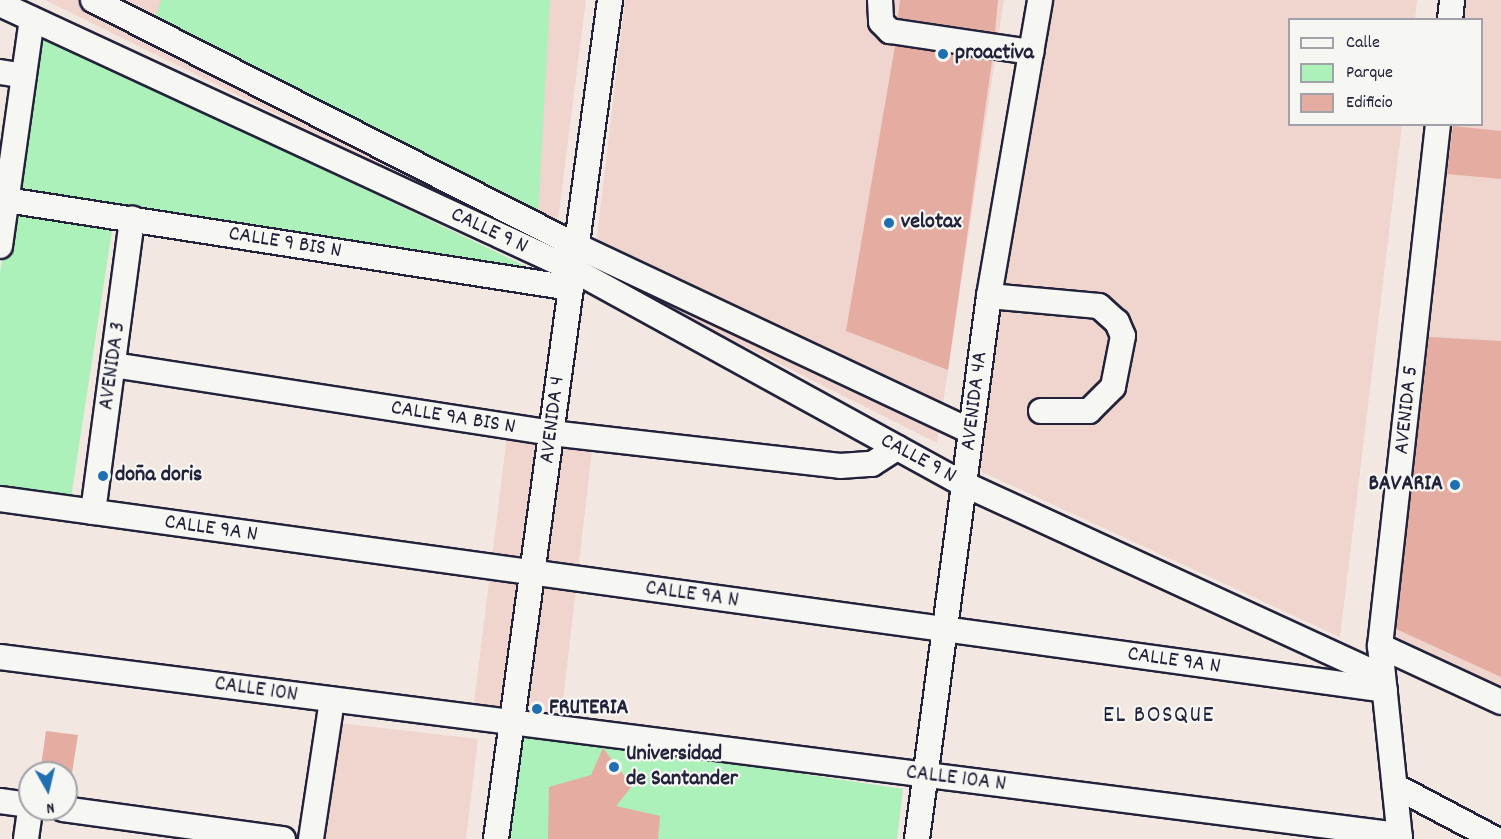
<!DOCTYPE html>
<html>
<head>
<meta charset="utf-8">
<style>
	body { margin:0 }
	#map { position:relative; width:1501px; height:839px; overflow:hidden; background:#f3e7e2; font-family:Dekko,sans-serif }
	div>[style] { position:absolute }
	.built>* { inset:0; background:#efd5ce }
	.green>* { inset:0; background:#acf0ba }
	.building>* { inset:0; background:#e5aca1 }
	.roads { filter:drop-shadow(2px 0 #22223b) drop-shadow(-2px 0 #22223b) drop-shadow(0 2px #22223b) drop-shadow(0 -2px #22223b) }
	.minor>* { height:24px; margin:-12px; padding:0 12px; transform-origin:12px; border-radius:12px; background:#f6f6f2 }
	.dots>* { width:16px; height:16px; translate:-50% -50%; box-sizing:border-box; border:3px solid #f6f6f2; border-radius:50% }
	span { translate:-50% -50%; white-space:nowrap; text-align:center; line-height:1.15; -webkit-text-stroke:4.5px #f6f6f2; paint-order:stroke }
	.poi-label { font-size:22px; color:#22223b; font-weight:700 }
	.left { translate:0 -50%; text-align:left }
	.right { translate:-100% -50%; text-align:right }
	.street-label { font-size:22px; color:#22223b }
	.neighbourhood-label { font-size:24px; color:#22223b; letter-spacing:1.5px }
	.legend { position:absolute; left:1288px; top:18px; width:195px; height:108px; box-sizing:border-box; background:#f6f6f2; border:2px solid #a1a1a9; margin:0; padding:8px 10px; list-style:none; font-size:18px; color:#22223b }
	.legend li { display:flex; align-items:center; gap:12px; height:30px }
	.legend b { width:30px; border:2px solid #a1a1a9 }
	.north { position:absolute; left:18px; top:761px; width:60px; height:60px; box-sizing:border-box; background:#f6f6f2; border:2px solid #a1a1a9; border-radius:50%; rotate:172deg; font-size:16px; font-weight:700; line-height:24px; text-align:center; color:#22223b }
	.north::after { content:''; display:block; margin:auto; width:21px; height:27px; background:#1f6fb2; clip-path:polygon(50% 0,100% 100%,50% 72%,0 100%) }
</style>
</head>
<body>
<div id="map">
	<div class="built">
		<i style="clip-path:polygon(45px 0,586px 0,554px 251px)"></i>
		<i style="clip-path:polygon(625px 0,1004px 0,937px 443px,593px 270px)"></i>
		<i style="clip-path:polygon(1036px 0,1417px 0,1415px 19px,1290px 20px,1290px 124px,1402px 125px,1340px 637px,967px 465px)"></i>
		<i style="clip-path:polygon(1462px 0,1501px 0,1501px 702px,1385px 652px,1448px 125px,1482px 124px,1482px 20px,1460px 19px)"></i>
		<i style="clip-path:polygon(507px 436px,592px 451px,561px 717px,474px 703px)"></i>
		<i style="clip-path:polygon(338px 723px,478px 739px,466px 839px,322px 839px)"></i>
	</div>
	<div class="green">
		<i style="clip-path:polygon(161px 0,550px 0,538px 213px,156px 16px)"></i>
		<i style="clip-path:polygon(37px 32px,565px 285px,113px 224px,71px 498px,0 492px,0 273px)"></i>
		<i style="clip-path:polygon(506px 729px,903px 789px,897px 839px,491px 839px)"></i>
	</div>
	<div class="building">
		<i style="clip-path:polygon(900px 0,998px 0,995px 32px,898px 18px)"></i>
		<i style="clip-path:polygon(895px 46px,992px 61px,948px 370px,846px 331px)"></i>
		<i style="clip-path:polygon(1453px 126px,1501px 131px,1501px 179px,1447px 174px)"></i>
		<i style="clip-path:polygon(1429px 337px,1501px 341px,1501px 677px,1396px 629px)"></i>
		<i style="clip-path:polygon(46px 731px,78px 735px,72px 773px,40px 773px)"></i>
		<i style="clip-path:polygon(603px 748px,632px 786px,616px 806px,660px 816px,658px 839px,548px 839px,549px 787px,591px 775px)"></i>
	</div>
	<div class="roads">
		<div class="minor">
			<i style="left:93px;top:0;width:543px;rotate:26.94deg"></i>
			<i style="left:577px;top:246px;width:435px;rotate:25.2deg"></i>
			<i style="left:880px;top:0;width:22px;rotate:87deg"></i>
			<i style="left:881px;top:22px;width:13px;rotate:45deg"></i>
			<i style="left:890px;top:31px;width:143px;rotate:8.5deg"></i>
			<i style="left:0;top:4px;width:633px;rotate:24.86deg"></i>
			<i style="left:574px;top:270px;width:445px;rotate:28.8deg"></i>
			<i style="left:964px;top:484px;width:461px;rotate:24.7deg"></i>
			<i style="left:1450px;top:20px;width:20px;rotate:-84deg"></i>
			<i style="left:0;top:72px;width:24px;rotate:9deg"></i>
			<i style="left:0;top:199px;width:578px;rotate:8.86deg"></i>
			<i style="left:0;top:246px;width:229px;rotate:-82deg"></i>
			<i style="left:989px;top:296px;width:110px;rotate:5.2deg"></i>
			<i style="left:1099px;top:306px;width:24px;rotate:42deg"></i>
			<i style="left:1117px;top:322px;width:15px;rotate:67deg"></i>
			<i style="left:1123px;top:336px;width:52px;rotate:101.1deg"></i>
			<i style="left:1113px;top:387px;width:34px;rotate:135deg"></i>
			<i style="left:1089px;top:411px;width:48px;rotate:180deg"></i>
			<i style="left:113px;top:365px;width:443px;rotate:8.8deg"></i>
			<i style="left:551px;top:433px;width:291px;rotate:6.5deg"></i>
			<i style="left:840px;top:466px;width:32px;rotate:-4deg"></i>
			<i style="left:872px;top:464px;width:30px;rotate:-33deg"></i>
			<i style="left:0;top:499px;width:1398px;rotate:7.85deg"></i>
			<i style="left:93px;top:512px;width:296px;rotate:-82.4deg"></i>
			<i style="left:1380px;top:646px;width:133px;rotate:24.8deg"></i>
			<i style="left:0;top:657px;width:1411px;rotate:7.25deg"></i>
			<i style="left:1395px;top:786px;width:113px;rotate:27.9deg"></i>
			<i style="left:0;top:801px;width:30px;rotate:8deg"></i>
			<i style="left:63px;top:809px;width:222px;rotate:7.8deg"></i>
			<i style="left:26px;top:839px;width:30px;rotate:-82deg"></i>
			<i style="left:311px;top:839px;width:141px;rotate:-81.4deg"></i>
			<i style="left:496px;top:839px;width:847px;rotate:-82.26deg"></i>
			<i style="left:917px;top:839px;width:548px;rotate:-82.45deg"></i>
			<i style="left:989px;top:296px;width:300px;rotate:-80.2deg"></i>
			<i style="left:1400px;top:839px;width:194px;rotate:-95.9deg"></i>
			<i style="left:1380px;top:646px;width:525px;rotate:-83.66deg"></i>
		</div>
	</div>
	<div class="dots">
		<i style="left:943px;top:54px;background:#1f6fb2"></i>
		<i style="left:889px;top:223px;background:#1f6fb2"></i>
		<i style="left:103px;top:476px;background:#1f6fb2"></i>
		<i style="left:1455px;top:485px;background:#1f6fb2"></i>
		<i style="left:537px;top:709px;background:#1f6fb2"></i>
		<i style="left:614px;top:767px;background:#1f6fb2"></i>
	</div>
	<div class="poi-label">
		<span class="left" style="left:955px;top:54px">proactiva</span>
		<span class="left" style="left:901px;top:223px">velotax</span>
		<span class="left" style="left:115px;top:476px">doña doris</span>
		<span class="right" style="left:1443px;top:485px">BAVARIA</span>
		<span class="left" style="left:549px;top:709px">FRUTERIA</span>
		<span class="left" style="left:626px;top:767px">Universidad<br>de Santander</span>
	</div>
	<div class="street-label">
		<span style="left:489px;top:231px;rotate:25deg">CALLE 9 N</span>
		<span style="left:285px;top:243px;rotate:9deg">CALLE 9 BIS N</span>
		<span style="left:113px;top:366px;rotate:-82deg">AVENIDA 3</span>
		<span style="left:975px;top:401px;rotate:-83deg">AVENIDA 4A</span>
		<span style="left:1407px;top:410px;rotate:-84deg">AVENIDA 5</span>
		<span style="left:453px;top:418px;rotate:9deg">CALLE 9A BIS N</span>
		<span style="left:553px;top:420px;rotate:-83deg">AVENIDA 4</span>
		<span style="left:918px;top:459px;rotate:28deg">CALLE 9 N</span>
		<span style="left:211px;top:529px;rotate:8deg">CALLE 9A N</span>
		<span style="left:692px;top:595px;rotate:8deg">CALLE 9A N</span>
		<span style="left:1174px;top:661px;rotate:8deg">CALLE 9A N</span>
		<span style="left:256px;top:690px;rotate:8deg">CALLE 10N</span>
		<span style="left:956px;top:779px;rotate:7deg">CALLE 10A N</span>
	</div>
	<div class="neighbourhood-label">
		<span style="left:1159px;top:717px">EL BOSQUE</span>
	</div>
	<ul class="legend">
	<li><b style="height:8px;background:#f6f6f2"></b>Calle</li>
	<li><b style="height:16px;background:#acf0ba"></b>Parque</li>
	<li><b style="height:16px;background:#e5aca1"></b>Edificio</li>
	</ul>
	<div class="north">N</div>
</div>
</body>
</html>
